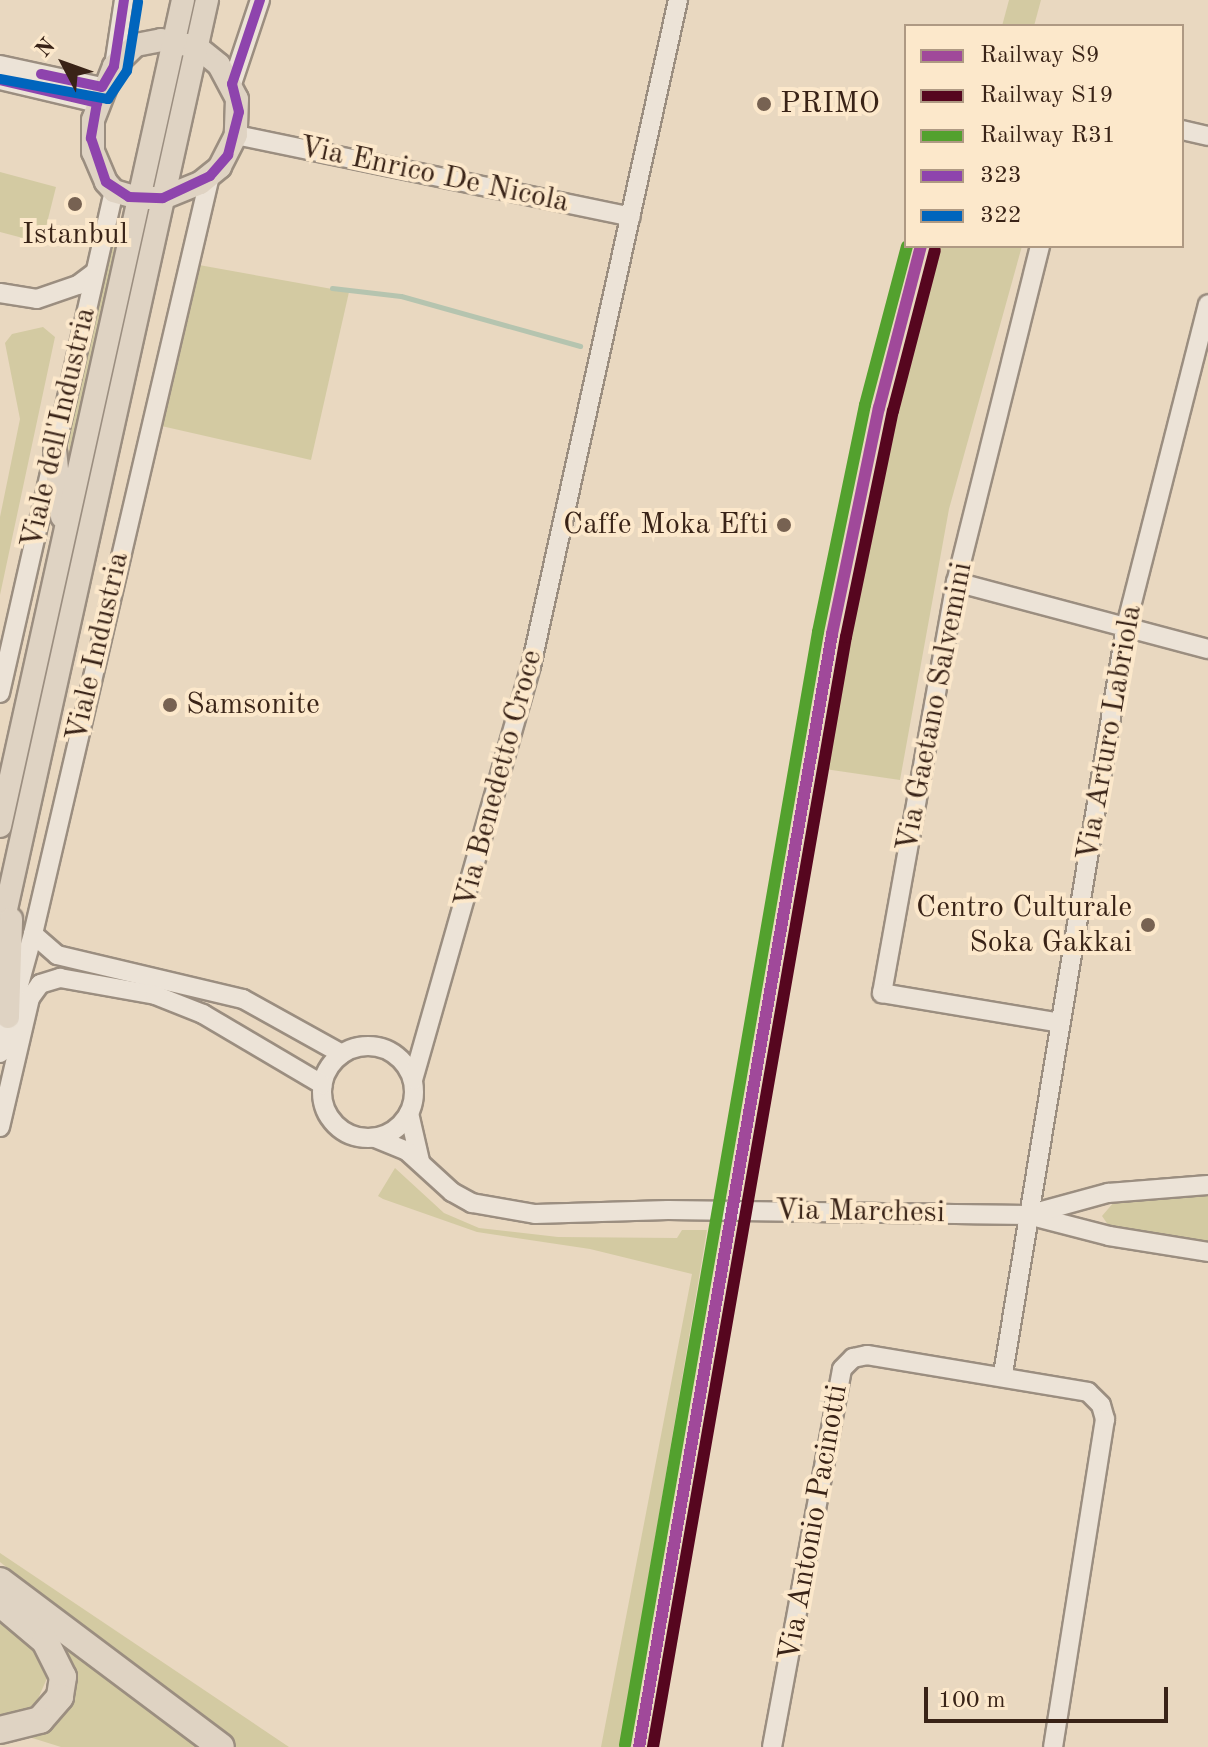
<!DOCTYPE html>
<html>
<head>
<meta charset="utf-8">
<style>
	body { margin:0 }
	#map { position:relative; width:1208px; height:1747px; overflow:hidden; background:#e9d8c0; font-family:"Old Standard TT",serif }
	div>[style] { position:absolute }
	.green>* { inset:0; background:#d3caa2 }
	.stream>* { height:5px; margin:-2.5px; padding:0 2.5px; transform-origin:2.5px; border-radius:2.5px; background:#b5c4af }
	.roads { filter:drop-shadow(2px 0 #9b8e80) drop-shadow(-2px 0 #9b8e80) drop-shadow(0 2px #9b8e80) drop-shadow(0 -2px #9b8e80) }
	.minor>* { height:18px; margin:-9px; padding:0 9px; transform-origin:9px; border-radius:9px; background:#ece3d7 }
	.minor>.ring { margin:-9px; padding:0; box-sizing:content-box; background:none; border:18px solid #ece3d7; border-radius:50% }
	.major>* { height:22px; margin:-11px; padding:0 11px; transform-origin:11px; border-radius:11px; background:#dfd3c3 }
	.highway>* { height:26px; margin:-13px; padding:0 13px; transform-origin:13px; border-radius:13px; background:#dfd3c3 }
	.bus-1>* { height:10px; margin:-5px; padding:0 5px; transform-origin:5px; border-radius:5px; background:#8e44ad }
	.bus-2>* { height:10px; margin:-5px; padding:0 5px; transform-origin:5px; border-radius:5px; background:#0065bd }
	.rail-1>* { height:12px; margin:-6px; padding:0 6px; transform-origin:6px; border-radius:6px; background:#a0499a }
	.rail-2>* { height:12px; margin:-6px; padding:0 6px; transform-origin:6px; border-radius:6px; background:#56061f }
	.rail-3>* { height:12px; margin:-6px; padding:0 6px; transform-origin:6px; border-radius:6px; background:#53a12e }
	.dots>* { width:22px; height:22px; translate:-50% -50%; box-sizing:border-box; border:4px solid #fce8cb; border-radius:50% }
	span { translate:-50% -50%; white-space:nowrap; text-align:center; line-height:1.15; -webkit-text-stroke:8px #fce8cb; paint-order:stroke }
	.poi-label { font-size:30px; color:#392317 }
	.left { translate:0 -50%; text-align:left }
	.right { translate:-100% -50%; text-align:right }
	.street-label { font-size:30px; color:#392317 }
	.legend { position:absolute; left:904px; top:24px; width:280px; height:224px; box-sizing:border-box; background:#fce8cb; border:2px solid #ae9983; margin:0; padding:10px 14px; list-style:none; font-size:24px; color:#392317 }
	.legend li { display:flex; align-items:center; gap:16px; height:40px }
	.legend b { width:40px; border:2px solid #ae9983 }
	.north { position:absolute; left:24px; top:24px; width:80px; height:80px; -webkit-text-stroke:6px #fce8cb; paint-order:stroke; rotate:311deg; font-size:22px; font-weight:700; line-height:32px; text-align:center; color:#392317 }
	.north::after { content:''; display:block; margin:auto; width:28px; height:36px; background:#392317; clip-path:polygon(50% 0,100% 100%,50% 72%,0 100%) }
	.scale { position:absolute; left:924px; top:1687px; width:244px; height:36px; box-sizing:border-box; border:4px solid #392317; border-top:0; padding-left:10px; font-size:24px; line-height:28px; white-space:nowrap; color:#392317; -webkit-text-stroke:6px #fce8cb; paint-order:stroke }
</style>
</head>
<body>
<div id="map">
	<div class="green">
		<i style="clip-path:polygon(1009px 0,1041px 0,1034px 26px,1002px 26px)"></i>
		<i style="clip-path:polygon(0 172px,56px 187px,42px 243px,0 232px)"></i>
		<i style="clip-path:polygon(117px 218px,124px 219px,71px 481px,67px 423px)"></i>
		<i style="clip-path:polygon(937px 246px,1022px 246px,949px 509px,900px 780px,818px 768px,896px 400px)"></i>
		<i style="clip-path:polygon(199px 265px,349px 292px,311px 460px,157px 425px)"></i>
		<i style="clip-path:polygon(43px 327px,55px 337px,0 595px,0 517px,20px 419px,5px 343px,12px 334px)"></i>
		<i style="clip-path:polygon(395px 1168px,444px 1213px,479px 1228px,558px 1237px,677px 1238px,682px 1230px,707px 1230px,620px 1747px,601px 1747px,692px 1274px,590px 1249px,477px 1232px,383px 1199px,378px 1196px)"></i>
		<i style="clip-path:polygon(1208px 1193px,1208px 1245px,1111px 1229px,1102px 1216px,1114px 1202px)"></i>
		<i style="clip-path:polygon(0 1553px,289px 1747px,236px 1747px,0 1562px)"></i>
		<i style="clip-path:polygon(0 1614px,28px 1634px,48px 1676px,34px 1708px,0 1721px)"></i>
		<i style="clip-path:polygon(49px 1634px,204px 1747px,61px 1747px,29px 1737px,54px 1714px)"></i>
	</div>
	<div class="stream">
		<i style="left:332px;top:288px;width:69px;rotate:6.6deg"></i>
		<i style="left:401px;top:296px;width:186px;rotate:15.6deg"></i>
	</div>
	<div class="roads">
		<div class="minor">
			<i style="left:0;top:65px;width:104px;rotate:12.2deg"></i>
			<i style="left:114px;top:66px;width:67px;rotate:-81.4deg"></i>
			<i style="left:0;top:80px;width:100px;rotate:13.3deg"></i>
			<i style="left:232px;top:84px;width:89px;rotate:-71.6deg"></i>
			<i style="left:1182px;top:130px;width:27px;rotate:13deg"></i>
			<i style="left:236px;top:135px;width:403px;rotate:11.7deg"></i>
			<i style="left:1040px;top:246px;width:346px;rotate:104deg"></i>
			<i style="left:956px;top:582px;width:418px;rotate:100.2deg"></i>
			<i style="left:882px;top:993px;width:181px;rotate:9.5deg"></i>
			<i style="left:0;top:293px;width:37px;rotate:9deg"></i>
			<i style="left:37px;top:299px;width:43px;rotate:-18.9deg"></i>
			<i style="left:78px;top:285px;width:20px;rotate:-37deg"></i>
			<i style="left:956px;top:582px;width:261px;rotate:14.9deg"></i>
			<i style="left:0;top:693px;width:515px;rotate:-77.21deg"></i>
			<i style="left:33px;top:934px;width:32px;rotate:41deg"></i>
			<i style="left:57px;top:955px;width:191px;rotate:13.3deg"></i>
			<i style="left:243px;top:999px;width:113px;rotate:29.1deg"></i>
			<i class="ring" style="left:322px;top:1046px;width:74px;height:74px"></i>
			<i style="left:0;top:1053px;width:123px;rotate:-74.5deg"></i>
			<i style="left:33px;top:934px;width:778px;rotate:-76.86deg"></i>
			<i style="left:413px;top:1080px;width:430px;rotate:-74.1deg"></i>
			<i style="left:531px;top:666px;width:682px;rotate:-77.55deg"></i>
			<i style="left:409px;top:1113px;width:49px;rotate:77.1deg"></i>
			<i style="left:0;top:1127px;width:132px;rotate:-76.9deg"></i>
			<i style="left:30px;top:998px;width:17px;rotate:-54deg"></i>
			<i style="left:40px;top:984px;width:21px;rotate:-17deg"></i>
			<i style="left:60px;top:978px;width:97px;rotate:10.1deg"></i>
			<i style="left:155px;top:995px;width:52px;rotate:21.6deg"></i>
			<i style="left:203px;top:1014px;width:139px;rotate:30.6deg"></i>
			<i style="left:375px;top:1138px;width:35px;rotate:22deg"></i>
			<i style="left:407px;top:1151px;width:61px;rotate:42.3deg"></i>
			<i style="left:452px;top:1192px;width:23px;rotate:29deg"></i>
			<i style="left:472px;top:1203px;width:64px;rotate:9.9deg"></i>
			<i style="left:535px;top:1214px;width:133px;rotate:-1.7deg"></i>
			<i style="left:668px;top:1210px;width:360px;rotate:0.8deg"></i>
			<i style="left:1028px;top:1215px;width:84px;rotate:14.5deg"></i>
			<i style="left:1109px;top:1236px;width:100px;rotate:9.2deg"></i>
			<i style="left:1031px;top:1214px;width:80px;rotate:-15.3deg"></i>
			<i style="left:1108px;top:1193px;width:100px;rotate:-4.6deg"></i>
			<i style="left:1003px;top:1374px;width:758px;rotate:-80.66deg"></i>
			<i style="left:1126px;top:626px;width:332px;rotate:-75.7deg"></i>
			<i style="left:772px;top:1747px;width:384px;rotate:-79.5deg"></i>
			<i style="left:842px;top:1369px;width:16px;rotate:-45deg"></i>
			<i style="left:853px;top:1358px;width:14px;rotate:-12deg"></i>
			<i style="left:867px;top:1355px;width:224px;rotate:9.5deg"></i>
			<i style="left:1088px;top:1392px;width:18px;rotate:45deg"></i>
			<i style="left:1101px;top:1405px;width:15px;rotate:74deg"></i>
			<i style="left:1105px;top:1419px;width:332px;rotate:99deg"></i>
		</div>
		<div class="major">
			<i style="left:161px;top:40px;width:37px;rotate:11deg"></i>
			<i style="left:197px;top:47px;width:28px;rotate:39deg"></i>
			<i style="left:219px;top:65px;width:38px;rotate:62deg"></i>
			<i style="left:237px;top:99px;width:36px;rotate:92deg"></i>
			<i style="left:236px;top:135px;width:36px;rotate:117deg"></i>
			<i style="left:220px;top:167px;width:26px;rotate:141deg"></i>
			<i style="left:200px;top:183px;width:40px;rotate:158deg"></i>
			<i style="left:163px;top:198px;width:25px;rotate:180deg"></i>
			<i style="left:138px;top:198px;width:25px;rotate:-164deg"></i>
			<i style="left:114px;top:191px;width:12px;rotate:-132deg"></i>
			<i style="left:106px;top:182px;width:33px;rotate:-113deg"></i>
			<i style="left:93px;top:152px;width:32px;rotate:-90deg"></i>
			<i style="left:93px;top:120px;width:58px;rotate:-68.7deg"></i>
			<i style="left:114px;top:66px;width:30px;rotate:-44deg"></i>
			<i style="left:136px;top:45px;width:25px;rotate:-11deg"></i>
			<i style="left:55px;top:450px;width:67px;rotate:84deg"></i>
			<i style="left:0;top:826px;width:846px;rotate:-77.51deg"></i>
			<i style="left:0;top:936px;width:959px;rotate:-77.53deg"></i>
			<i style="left:8px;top:1017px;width:98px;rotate:-88.2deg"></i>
		</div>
		<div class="highway">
			<i style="left:0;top:1581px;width:276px;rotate:36.9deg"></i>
			<i style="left:0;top:1603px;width:59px;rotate:40.2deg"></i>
			<i style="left:45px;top:1641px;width:40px;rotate:63.4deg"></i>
			<i style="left:63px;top:1677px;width:20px;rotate:99deg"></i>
			<i style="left:60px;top:1697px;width:30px;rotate:131deg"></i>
			<i style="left:40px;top:1720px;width:41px;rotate:166deg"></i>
		</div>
	</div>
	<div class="bus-1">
		<i style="left:41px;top:74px;width:62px;rotate:12deg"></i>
		<i style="left:102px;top:87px;width:24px;rotate:-60deg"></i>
		<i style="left:114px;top:66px;width:67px;rotate:-81.4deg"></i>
		<i style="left:0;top:80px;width:100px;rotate:13.3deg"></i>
		<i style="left:97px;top:103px;width:36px;rotate:100deg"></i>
		<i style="left:91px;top:138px;width:46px;rotate:71.2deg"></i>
		<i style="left:106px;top:182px;width:27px;rotate:33deg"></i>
		<i style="left:129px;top:197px;width:34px;rotate:2deg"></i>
		<i style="left:163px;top:198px;width:52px;rotate:-25.1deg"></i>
		<i style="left:210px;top:176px;width:28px;rotate:-49deg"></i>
		<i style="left:228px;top:155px;width:44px;rotate:-75.7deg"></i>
		<i style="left:239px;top:112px;width:29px;rotate:-104deg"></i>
		<i style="left:232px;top:84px;width:89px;rotate:-71.6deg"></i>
	</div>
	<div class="bus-2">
		<i style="left:0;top:79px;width:110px;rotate:10.5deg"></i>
		<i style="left:108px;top:99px;width:34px;rotate:-56deg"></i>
		<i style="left:127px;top:71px;width:70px;rotate:-80.9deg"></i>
	</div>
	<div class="rail-1">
		<i style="left:639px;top:1747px;width:1130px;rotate:-80.16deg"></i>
		<i style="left:832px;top:634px;width:231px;rotate:-78.3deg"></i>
		<i style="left:879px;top:408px;width:167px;rotate:-75.5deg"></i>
	</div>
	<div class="rail-2">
		<i style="left:653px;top:1747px;width:1127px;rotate:-80.14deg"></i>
		<i style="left:846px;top:637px;width:231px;rotate:-78.3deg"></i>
		<i style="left:893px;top:411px;width:166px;rotate:-75.4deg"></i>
	</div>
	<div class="rail-3">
		<i style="left:625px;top:1745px;width:1130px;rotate:-80.16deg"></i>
		<i style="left:818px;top:632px;width:232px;rotate:-78.3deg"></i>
		<i style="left:865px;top:405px;width:164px;rotate:-75.2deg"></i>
	</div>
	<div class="dots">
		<i style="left:764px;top:104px;background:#776252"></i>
		<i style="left:75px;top:204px;background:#776252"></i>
		<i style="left:784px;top:525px;background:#776252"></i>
		<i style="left:170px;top:705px;background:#776252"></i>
		<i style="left:1148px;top:925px;background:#776252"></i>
	</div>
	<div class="poi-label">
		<span class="left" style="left:780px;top:104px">PRIMO</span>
		<span style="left:75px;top:235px">Istanbul</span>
		<span class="right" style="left:768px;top:525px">Caffe Moka Efti</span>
		<span class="left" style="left:186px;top:705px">Samsonite</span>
		<span class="right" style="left:1132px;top:925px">Centro Culturale<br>Soka Gakkai</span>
	</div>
	<div class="street-label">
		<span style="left:434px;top:175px;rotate:12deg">Via Enrico De Nicola</span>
		<span style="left:59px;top:428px;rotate:-77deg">Viale dell'Industria</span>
		<span style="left:98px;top:647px;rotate:-77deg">Viale Industria</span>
		<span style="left:935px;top:707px;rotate:-79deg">Via Gaetano Salvemini</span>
		<span style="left:1110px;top:733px;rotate:-80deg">Via Arturo Labriola</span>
		<span style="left:499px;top:779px;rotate:-75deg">Via Benedetto Croce</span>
		<span style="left:860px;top:1212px;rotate:1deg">Via Marchesi</span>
		<span style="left:814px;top:1523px;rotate:-80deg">Via Antonio Pacinotti</span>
	</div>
	<ul class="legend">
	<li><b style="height:10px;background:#a0499a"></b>Railway S9</li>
	<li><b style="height:10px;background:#56061f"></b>Railway S19</li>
	<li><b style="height:10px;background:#53a12e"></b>Railway R31</li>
	<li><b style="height:10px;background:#8e44ad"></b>323</li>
	<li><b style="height:10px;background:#0065bd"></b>322</li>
	</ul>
	<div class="north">N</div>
	<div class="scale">100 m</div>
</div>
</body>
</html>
